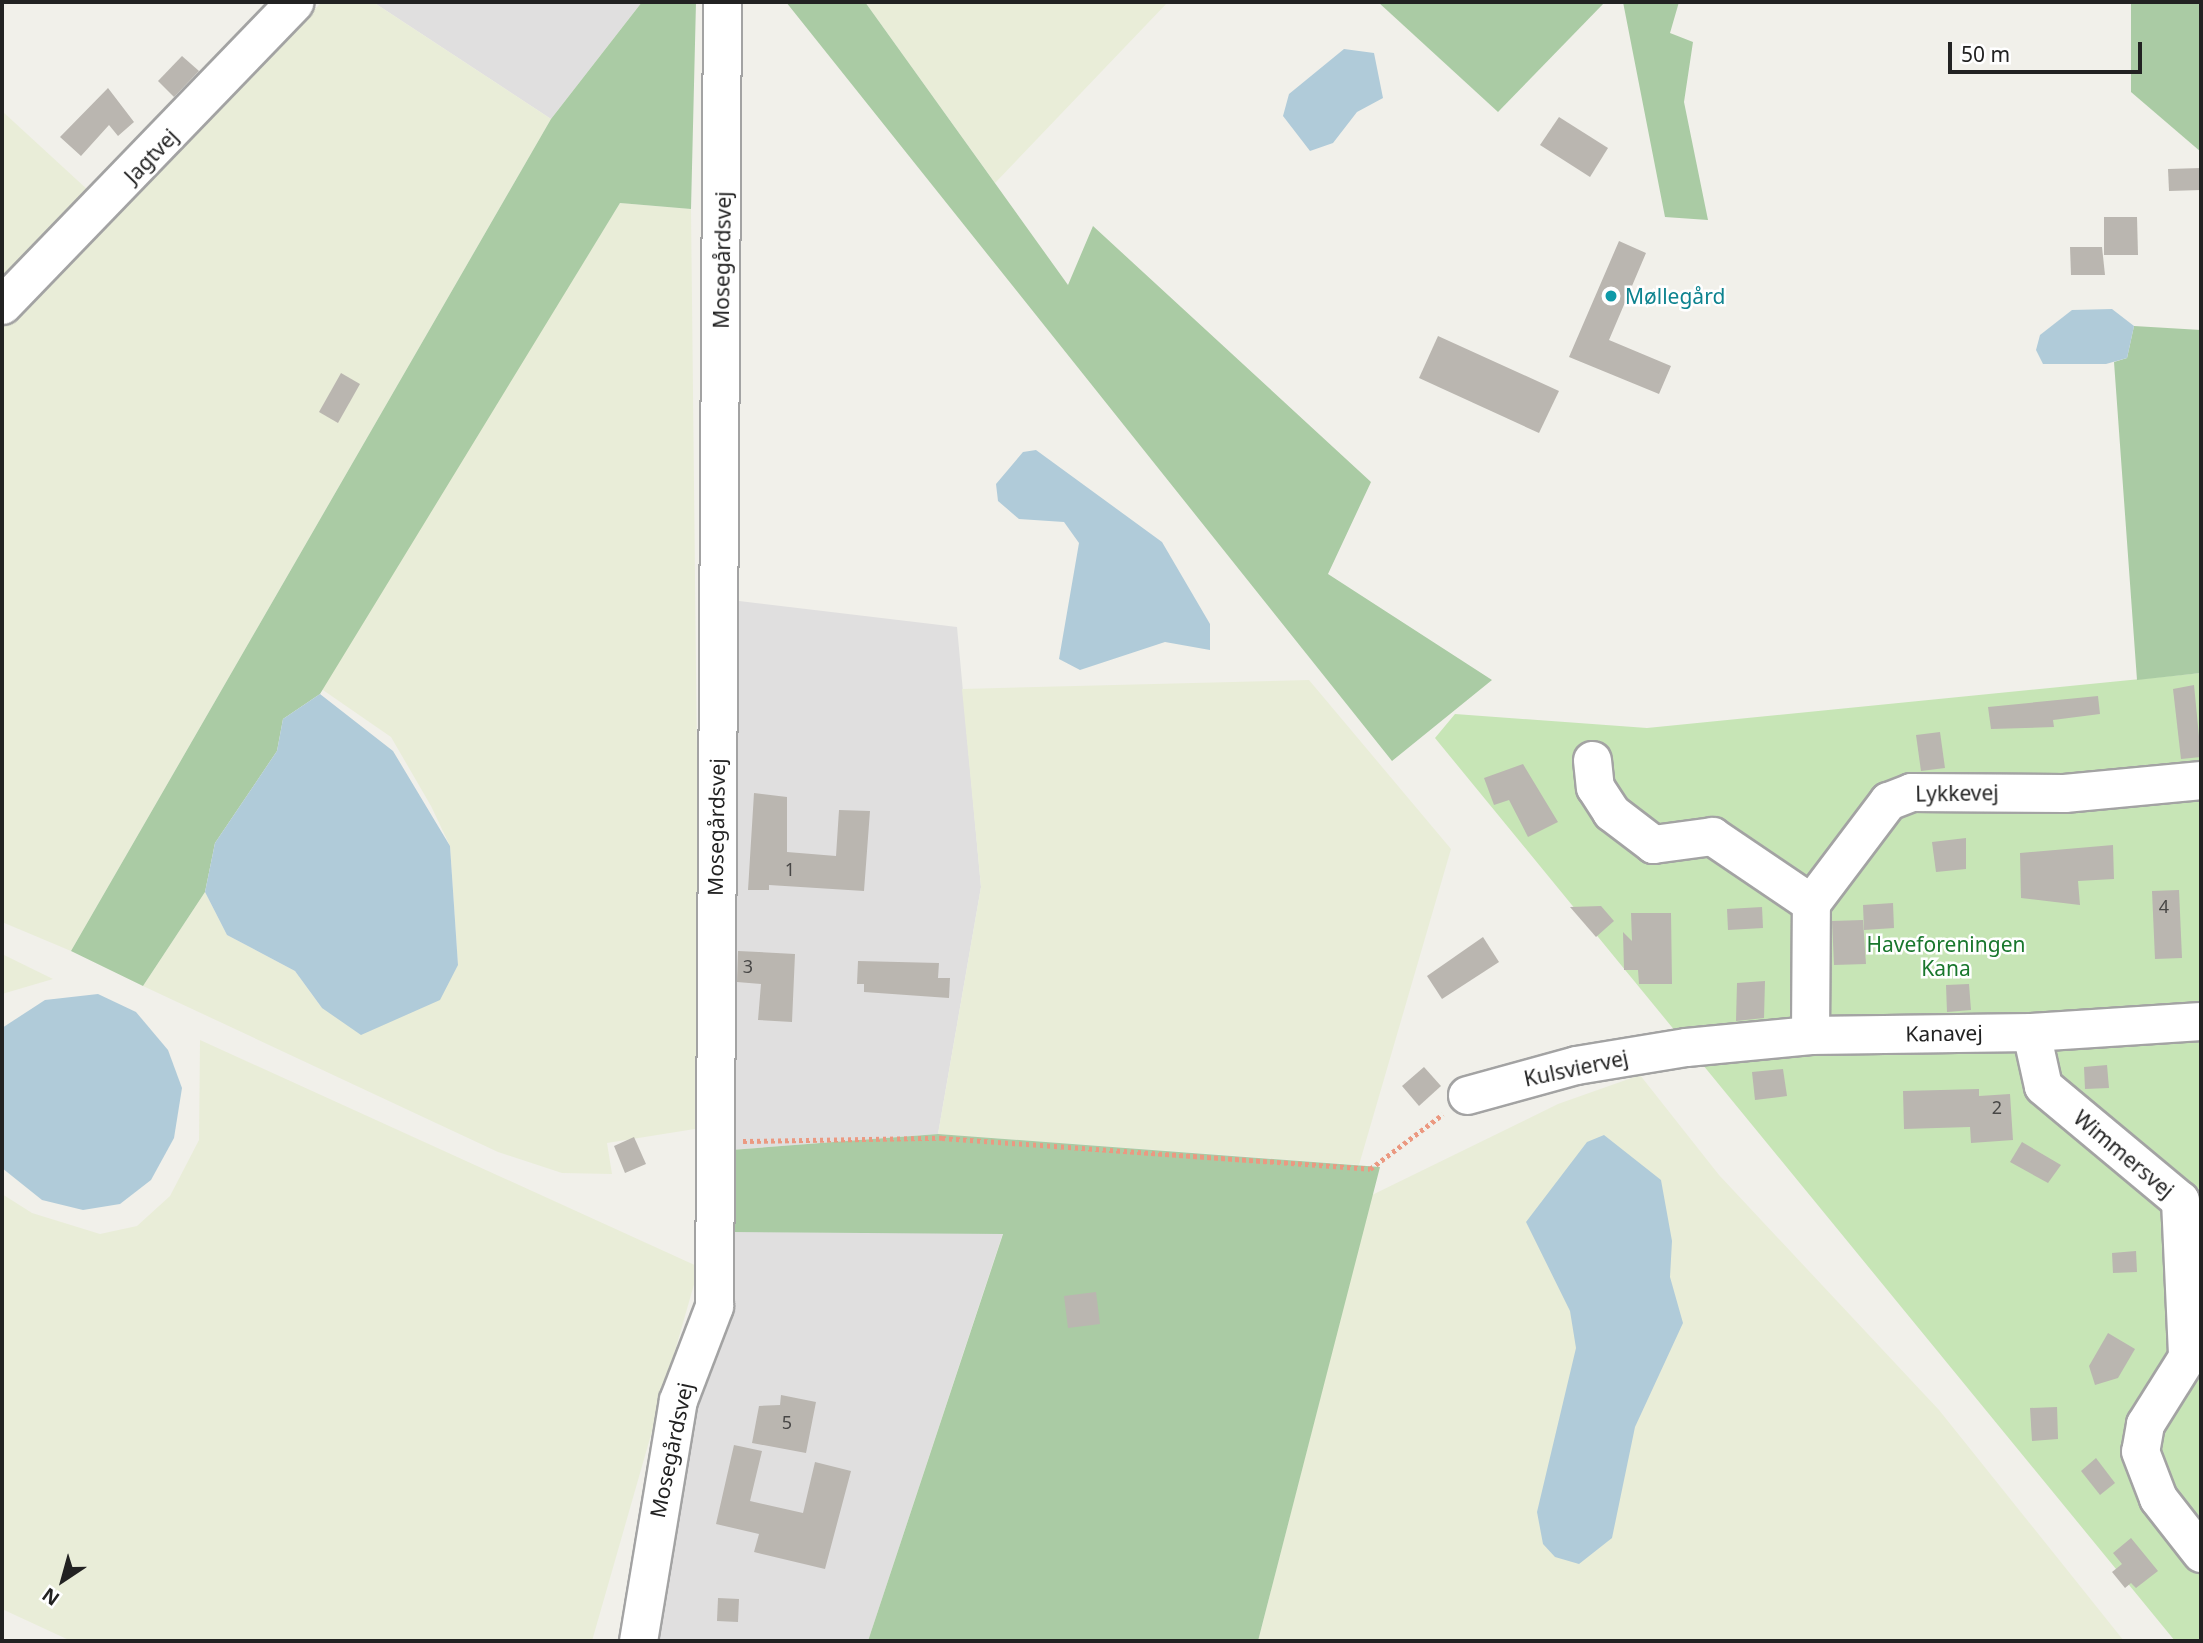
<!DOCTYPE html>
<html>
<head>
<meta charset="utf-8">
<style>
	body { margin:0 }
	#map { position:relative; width:2203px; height:1643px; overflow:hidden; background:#f1f0ea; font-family:"Noto Sans",sans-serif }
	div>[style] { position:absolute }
	.residential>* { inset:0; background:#e0dfdf }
	.farmland>* { inset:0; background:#e9edd8 }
	.grass>* { inset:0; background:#c7e5b6 }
	.forest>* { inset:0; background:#aacba4 }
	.water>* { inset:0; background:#b0cbd9 }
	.building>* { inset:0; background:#bab6b0 }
	.path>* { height:4.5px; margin-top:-2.25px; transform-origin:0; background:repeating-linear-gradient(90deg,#eb9981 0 3.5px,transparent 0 7px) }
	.roads { filter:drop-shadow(2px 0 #a3a3a3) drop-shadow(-2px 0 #a3a3a3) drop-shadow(0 2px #a3a3a3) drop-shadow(0 -2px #a3a3a3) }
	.minor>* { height:37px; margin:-18.5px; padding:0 18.5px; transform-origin:18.5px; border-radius:18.5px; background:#fff }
	.dots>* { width:19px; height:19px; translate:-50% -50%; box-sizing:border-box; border:4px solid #fff; border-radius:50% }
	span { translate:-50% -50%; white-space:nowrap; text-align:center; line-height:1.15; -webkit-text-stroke:5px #fff; paint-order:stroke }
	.number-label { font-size:18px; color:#484746 }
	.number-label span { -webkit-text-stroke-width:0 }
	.street-label { font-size:21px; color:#222 }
	.culture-label { font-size:21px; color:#0d838f }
	.left { translate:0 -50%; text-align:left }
	.park-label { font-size:21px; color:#19772d }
	.frame { position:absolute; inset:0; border:4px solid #222; pointer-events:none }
	.north { position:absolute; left:28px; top:1545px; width:70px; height:70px; -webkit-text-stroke:5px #fff; paint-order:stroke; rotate:216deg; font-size:19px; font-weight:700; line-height:28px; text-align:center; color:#222 }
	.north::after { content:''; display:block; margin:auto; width:24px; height:32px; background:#222; clip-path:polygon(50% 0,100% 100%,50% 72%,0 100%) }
	.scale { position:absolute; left:1948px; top:42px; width:194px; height:32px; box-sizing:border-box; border:4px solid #222; border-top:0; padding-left:9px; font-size:21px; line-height:24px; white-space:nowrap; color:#222; -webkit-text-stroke:5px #fff; paint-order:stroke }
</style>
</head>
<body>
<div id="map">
	<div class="residential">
		<i style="clip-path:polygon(373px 2px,642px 2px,551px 119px)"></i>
		<i style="clip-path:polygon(739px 601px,957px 627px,981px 887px,938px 1134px,731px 1150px)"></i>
		<i style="clip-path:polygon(732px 1232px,1003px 1233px,868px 1641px,653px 1641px,693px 1396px,730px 1317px)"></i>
	</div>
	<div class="farmland">
		<i style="clip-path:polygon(322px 2px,373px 2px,551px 119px,71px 951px,2px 922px,2px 324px)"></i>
		<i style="clip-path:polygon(865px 2px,1168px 2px,995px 183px)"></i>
		<i style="clip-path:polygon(2px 111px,89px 191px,2px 279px)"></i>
		<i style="clip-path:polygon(620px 203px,691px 209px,701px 1128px,607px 1143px,612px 1174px,562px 1173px,498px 1152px,143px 986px,205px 892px,227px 935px,295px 971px,322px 1008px,458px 965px,450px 846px,431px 806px,391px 737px,320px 688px)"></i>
		<i style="clip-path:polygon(1309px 680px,1451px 849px,1359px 1165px,938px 1134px,981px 887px,962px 689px)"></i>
		<i style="clip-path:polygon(2px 954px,53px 979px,2px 994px)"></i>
		<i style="clip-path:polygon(200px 1040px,699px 1267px,592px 1641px,71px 1641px,2px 1609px,2px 1194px,32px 1213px,100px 1234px,137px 1226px,170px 1196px,199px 1140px)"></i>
		<i style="clip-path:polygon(1640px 1075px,1719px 1175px,1939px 1410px,2124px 1641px,1258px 1641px,1372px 1195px,1558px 1104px)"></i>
	</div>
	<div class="grass">
		<i style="clip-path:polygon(2201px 673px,2201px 1641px,2175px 1641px,1435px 738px,1455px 714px,1647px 728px)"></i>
	</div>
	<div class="forest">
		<i style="clip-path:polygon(642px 2px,696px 2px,691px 209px,620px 203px,320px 694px,283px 719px,277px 751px,215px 843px,205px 892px,143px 986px,71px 951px,551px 119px)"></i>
		<i style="clip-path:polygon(786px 2px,865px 2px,1068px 285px,1093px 226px,1371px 482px,1328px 574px,1492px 680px,1392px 761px)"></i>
		<i style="clip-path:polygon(1378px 2px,1605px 2px,1498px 112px)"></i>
		<i style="clip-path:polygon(1623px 2px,1679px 2px,1670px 33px,1693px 42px,1684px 102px,1708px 220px,1665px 217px)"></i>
		<i style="clip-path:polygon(2131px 2px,2201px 2px,2201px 152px,2131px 92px)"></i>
		<i style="clip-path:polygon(2134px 326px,2201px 330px,2201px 673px,2137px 680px,2114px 362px,2127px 358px)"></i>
		<i style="clip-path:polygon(938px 1134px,1380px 1167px,1258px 1641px,868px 1641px,1003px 1234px,732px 1232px,731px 1150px)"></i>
	</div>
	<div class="water">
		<i style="clip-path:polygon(1344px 49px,1374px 53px,1383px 98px,1357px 112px,1333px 143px,1310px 151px,1283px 116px,1289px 94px)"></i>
		<i style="clip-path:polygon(2112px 309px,2134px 326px,2127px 358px,2106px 364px,2043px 364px,2036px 350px,2040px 335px,2072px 310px)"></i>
		<i style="clip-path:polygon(1036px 450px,1162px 542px,1210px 624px,1210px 650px,1165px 642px,1080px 670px,1059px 659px,1079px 543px,1064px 522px,1019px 519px,998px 501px,996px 484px,1023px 452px)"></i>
		<i style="clip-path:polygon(320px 694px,393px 751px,450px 846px,458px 965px,440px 1000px,361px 1035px,322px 1008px,295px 971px,227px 935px,205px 892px,215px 843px,277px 751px,283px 719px)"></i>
		<i style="clip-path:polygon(98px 994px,136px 1012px,168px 1050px,182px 1088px,174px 1138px,151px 1180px,120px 1204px,83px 1210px,42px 1200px,2px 1168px,2px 1028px,45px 1000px)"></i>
		<i style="clip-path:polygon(1604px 1135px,1661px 1180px,1672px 1241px,1670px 1277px,1683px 1323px,1635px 1427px,1612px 1538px,1579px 1564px,1555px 1557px,1543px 1544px,1537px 1512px,1576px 1348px,1570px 1311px,1526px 1222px,1587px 1142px)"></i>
	</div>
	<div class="building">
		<i style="clip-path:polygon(182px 56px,199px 71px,174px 97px,158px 81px)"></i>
		<i style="clip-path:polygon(108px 88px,134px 122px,118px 136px,109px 125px,81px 156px,60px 137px)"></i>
		<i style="clip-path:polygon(1559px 117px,1608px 148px,1590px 177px,1540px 145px)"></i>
		<i style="clip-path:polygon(2201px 168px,2201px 190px,2169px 191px,2168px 169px)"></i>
		<i style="clip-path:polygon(2104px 217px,2137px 217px,2138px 255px,2104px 255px)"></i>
		<i style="clip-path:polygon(1619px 241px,1646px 253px,1609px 340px,1671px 366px,1659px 394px,1569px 357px)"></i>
		<i style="clip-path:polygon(2070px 247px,2102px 247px,2105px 275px,2071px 275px)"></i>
		<i style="clip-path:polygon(1438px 336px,1559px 391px,1539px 433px,1419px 378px)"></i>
		<i style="clip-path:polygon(341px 373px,360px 384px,338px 423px,319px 412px)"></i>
		<i style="clip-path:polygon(2194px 685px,2201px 757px,2181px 759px,2173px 689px)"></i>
		<i style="clip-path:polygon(2098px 696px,2100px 714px,2053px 720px,2054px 727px,1991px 729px,1988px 707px)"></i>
		<i style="clip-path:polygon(1940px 732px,1945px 768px,1921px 771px,1916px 735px)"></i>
		<i style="clip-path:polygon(1523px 764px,1558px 822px,1528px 837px,1509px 800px,1494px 805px,1484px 778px)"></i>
		<i style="clip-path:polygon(754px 793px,787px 797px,787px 852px,836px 856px,839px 810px,870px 811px,864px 891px,769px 885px,769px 890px,748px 890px)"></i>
		<i style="clip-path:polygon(1966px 838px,1966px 869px,1936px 872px,1932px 842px)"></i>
		<i style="clip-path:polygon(2113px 845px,2114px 879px,2078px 881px,2080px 905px,2021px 898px,2020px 853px)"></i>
		<i style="clip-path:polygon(2179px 890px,2182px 958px,2155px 959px,2152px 891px)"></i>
		<i style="clip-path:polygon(1893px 903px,1894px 928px,1864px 930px,1863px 905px)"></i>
		<i style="clip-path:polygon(1601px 906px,1614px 921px,1596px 937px,1570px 907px)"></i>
		<i style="clip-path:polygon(1762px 907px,1763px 928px,1728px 930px,1727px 909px)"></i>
		<i style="clip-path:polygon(1631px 913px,1671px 913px,1672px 984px,1639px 984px,1638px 970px,1624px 970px,1623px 932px,1632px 941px)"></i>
		<i style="clip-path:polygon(1863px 920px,1866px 964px,1834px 965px,1832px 921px)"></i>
		<i style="clip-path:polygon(1483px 937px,1499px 962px,1442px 999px,1427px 976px)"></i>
		<i style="clip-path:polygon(738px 951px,795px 954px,792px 1022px,758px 1020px,761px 984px,737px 982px)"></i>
		<i style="clip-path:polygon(858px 961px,939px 963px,938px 978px,950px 978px,949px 998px,864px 992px,864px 984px,857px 984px)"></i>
		<i style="clip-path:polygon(1765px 981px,1764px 1018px,1736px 1021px,1737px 983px)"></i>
		<i style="clip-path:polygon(1969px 984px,1971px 1010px,1947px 1012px,1946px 985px)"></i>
		<i style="clip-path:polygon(2107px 1065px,2109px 1088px,2085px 1089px,2084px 1067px)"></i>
		<i style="clip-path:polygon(1424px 1067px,1441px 1086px,1419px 1106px,1402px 1086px)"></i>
		<i style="clip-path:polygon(1783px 1069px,1787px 1096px,1755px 1100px,1752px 1072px)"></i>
		<i style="clip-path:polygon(1979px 1089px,1979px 1096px,2010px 1094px,2013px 1140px,1971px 1143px,1970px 1127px,1904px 1129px,1903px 1091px)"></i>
		<i style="clip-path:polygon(634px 1137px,646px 1164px,625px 1173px,614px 1146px)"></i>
		<i style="clip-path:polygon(2022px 1142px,2061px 1165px,2048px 1183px,2010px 1162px)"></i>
		<i style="clip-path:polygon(2136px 1251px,2137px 1272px,2113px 1273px,2112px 1253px)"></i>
		<i style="clip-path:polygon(1096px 1292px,1100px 1324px,1068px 1328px,1064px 1296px)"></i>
		<i style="clip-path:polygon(2108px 1333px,2135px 1349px,2118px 1378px,2095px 1385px,2089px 1366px)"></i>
		<i style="clip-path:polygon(781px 1395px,816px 1402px,806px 1453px,752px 1443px,759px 1406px,780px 1405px)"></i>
		<i style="clip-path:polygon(2057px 1407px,2058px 1439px,2032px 1441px,2030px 1408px)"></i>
		<i style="clip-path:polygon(734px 1445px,762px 1451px,750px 1501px,803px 1513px,815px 1462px,851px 1471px,825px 1569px,754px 1552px,759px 1534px,716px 1524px)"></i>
		<i style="clip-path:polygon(2096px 1458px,2115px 1483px,2100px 1495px,2081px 1471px)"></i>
		<i style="clip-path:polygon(2131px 1538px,2158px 1571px,2136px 1588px,2131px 1583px,2125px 1588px,2112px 1572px,2122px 1564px,2113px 1553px)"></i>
		<i style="clip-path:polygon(718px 1598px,739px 1599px,738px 1622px,717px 1621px)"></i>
	</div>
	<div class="path">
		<i style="left:743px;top:1141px;width:199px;rotate:-0.9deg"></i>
		<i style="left:942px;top:1138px;width:429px;rotate:4.1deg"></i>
		<i style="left:1370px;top:1169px;width:91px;rotate:-37deg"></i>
	</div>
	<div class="roads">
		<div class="minor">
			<i style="left:2px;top:305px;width:421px;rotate:-46deg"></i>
			<i style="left:1592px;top:760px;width:27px;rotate:84deg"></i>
			<i style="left:1595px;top:787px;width:30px;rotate:57deg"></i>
			<i style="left:1611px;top:812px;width:53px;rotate:37.3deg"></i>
			<i style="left:1653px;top:844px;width:60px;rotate:-7.7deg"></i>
			<i style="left:1712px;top:836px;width:120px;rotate:34.1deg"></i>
			<i style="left:2031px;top:1032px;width:55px;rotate:77.5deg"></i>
			<i style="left:2043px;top:1086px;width:178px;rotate:39.8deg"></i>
			<i style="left:2180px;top:1200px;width:157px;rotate:87.4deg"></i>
			<i style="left:2187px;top:1357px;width:79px;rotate:122.1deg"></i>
			<i style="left:2145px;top:1424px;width:27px;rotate:100deg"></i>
			<i style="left:2140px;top:1451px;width:50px;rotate:69deg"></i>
			<i style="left:2158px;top:1498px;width:70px;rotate:52deg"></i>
			<i style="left:1810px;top:1035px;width:132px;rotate:-89.6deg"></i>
			<i style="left:1811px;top:903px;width:128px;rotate:-53deg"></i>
			<i style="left:1888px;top:801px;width:25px;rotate:-21deg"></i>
			<i style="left:1911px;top:792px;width:153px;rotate:0.4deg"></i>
			<i style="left:2064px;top:793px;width:138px;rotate:-5.4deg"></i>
			<i style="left:1467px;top:1095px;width:113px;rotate:-15.4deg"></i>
			<i style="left:1576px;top:1065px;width:111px;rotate:-9.3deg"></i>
			<i style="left:1686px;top:1047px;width:125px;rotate:-5.5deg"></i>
			<i style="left:1810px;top:1035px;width:221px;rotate:-0.8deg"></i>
			<i style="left:2031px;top:1032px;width:170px;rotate:-3.7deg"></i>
			<i style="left:638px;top:1641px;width:244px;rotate:-80.6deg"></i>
			<i style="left:678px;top:1400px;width:101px;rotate:-69deg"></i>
			<i style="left:714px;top:1306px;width:1304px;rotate:-89.65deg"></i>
		</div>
	</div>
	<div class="dots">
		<i style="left:1611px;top:296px;background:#0f9aa8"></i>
	</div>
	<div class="number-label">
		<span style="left:790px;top:869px">1</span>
		<span style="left:2164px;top:906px">4</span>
		<span style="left:748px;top:966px">3</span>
		<span style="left:1997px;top:1107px">2</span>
		<span style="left:787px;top:1422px">5</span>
	</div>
	<div class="street-label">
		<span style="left:151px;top:156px;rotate:-46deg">Jagtvej</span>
		<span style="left:722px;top:260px;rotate:-89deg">Mosegårdsvej</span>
		<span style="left:1957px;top:793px;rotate:-1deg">Lykkevej</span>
		<span style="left:716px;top:827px;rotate:-89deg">Mosegårdsvej</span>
		<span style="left:1944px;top:1033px;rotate:-1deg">Kanavej</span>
		<span style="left:1576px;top:1068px;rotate:-12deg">Kulsviervej</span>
		<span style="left:2124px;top:1154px;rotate:40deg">Wimmersvej</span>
		<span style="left:671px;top:1450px;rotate:-78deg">Mosegårdsvej</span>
	</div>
	<div class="culture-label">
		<span class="left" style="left:1625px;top:296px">Møllegård</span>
	</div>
	<div class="park-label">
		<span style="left:1946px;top:956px">Haveforeningen<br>Kana</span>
	</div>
	<div class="frame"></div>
	<div class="north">N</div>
	<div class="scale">50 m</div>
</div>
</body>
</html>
